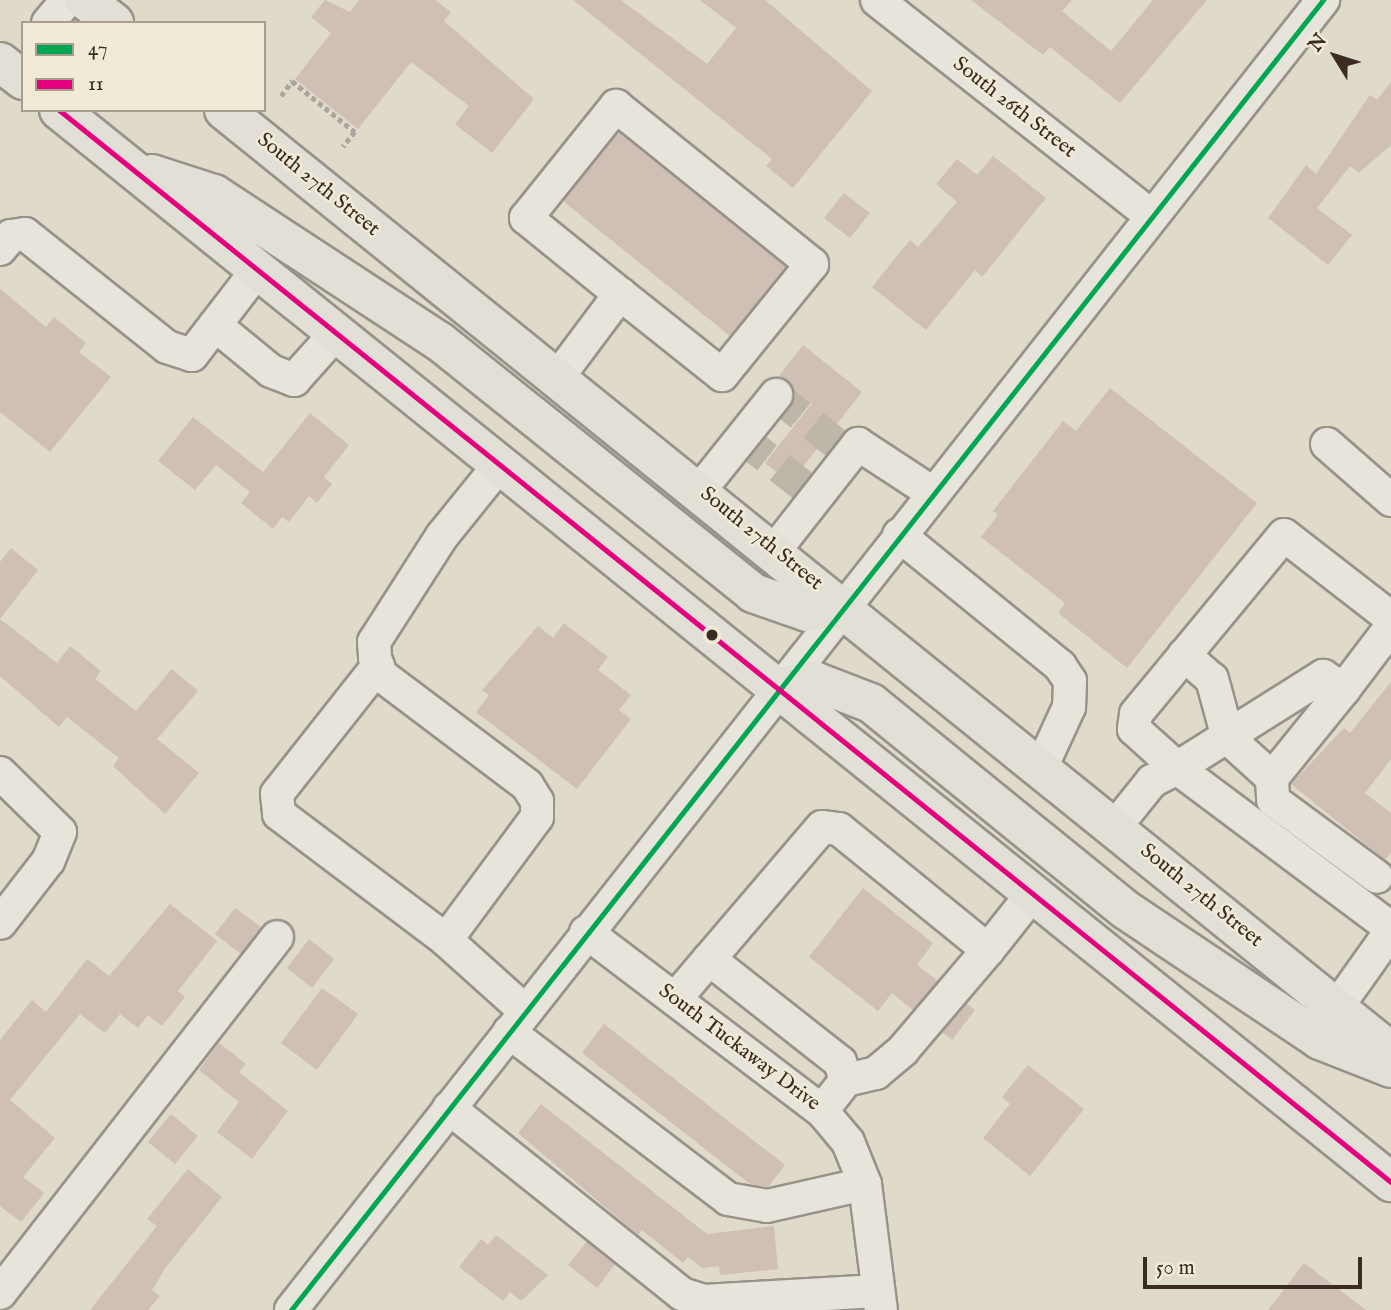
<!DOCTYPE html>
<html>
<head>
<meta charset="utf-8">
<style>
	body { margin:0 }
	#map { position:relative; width:1391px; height:1310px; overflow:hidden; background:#dfdaca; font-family:"IM FELL English",serif }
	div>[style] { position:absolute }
	.building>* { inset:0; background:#d0bfb4 }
	.minor-tunnel>* { height:32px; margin-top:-16px; transform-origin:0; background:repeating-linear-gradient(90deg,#beb7a9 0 32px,transparent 0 48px) }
	.path>* { height:4.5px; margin-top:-2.25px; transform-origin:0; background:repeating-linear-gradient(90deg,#a9a59f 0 5px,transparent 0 8.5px) }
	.roads { filter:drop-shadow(2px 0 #989289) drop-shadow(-2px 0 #989289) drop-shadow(0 2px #989289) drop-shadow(0 -2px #989289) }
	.minor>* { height:32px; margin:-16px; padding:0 16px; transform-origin:16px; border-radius:16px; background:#e7e4dc }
	.major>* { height:38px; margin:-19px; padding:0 19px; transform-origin:19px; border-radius:19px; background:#e2dfd6 }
	.bus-1>* { height:5px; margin:-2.5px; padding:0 2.5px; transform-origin:2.5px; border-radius:2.5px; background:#00a651 }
	.bus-2>* { height:5px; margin:-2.5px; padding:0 2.5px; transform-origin:2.5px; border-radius:2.5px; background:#e5007d }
	.dots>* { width:19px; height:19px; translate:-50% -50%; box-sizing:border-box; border:4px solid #f0ead7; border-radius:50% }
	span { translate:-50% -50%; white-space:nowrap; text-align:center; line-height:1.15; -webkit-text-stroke:5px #f0ead7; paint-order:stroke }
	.street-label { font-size:21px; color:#3a2c23 }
	.legend { position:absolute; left:21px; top:21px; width:245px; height:91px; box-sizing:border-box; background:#f0ead7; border:2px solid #a79e8f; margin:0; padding:9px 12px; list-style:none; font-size:21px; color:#3a2c23 }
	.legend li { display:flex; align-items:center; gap:14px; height:35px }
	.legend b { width:35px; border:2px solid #a79e8f }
	.north { position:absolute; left:1300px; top:21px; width:70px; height:70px; -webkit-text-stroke:5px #f0ead7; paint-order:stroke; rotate:308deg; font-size:19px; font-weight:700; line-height:28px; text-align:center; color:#3a2c23 }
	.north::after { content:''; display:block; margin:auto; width:24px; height:32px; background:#3a2c23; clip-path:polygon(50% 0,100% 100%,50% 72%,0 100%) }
	.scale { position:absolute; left:1143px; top:1257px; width:219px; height:32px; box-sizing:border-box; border:4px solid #3a2c23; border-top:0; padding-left:9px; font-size:21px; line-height:24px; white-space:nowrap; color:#3a2c23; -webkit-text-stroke:5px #f0ead7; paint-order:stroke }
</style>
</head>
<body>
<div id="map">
	<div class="building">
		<i style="clip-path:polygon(325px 0,350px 12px,359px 0,435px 0,451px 12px,444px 21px,534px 99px,492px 153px,455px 124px,469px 106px,411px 62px,358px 129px,295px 79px,331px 33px,311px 17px)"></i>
		<i style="clip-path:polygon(573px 0,621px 0,707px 64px,736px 28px,700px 0,765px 0,872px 91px,793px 188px,766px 166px,772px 159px)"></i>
		<i style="clip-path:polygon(971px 0,1072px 0,1062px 11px,1111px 51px,1153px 0,1207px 0,1120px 103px,1050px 47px,1043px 55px)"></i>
		<i style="clip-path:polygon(1391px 82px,1391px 145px,1359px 173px,1350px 166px,1317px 208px,1352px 235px,1328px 265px,1268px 218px,1306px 165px,1316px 174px,1370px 95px,1377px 100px)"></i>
		<i style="clip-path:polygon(619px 132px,786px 267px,730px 336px,563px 201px)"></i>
		<i style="clip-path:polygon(993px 156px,1046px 198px,982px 277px,975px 270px,926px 330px,872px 287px,910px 240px,918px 247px,957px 202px,936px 184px,957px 159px,977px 175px)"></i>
		<i style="clip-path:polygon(844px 193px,870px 213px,850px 238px,824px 218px)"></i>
		<i style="clip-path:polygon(0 289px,46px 327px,54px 317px,86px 343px,79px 352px,111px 377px,50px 452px,0 412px)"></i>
		<i style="clip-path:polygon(803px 345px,862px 392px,790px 483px,765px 463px,812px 403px,779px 376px)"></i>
		<i style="clip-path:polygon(1110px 388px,1257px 503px,1127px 668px,1058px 613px,1065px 603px,981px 537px,998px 515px,993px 511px,1063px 421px,1076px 431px)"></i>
		<i style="clip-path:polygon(310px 413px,349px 445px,324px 477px,332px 484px,317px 503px,309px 496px,289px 522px,282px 517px,273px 529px,241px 503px,250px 492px,216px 465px,195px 490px,158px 461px,193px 417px,263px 472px)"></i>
		<i style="clip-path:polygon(11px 548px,38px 570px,0 619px,57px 663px,70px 646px,101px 671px,95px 679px,136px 711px,172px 669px,198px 691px,157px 739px,199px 773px,165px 814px,113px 766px,119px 758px,67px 717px,59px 727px,0 676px,0 562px)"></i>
		<i style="clip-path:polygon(564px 623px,608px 657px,598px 670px,631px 695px,619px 710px,631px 719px,577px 789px,476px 712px,489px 695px,482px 690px,538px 626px,553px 638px)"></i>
		<i style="clip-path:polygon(1391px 682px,1391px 759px,1365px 793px,1391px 813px,1391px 852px,1385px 860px,1291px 784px,1344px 728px,1350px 733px)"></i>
		<i style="clip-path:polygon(863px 888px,933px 943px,917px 965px,938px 981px,913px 1010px,892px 993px,878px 1011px,809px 957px)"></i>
		<i style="clip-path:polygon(170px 904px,217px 941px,178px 991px,185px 997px,162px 1026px,148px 1015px,138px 1028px,120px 1014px,105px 1033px,80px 1014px,10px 1100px,55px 1138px,23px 1177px,44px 1193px,21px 1222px,0 1206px,0 1040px,32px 1000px,46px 1012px,87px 959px,109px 976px)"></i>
		<i style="clip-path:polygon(235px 908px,261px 927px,241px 954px,215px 934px)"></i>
		<i style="clip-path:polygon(309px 939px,334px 959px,312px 988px,287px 968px)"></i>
		<i style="clip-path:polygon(322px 988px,358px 1014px,317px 1070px,281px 1043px)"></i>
		<i style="clip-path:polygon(967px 1004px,975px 1010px,952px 1040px,942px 1032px)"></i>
		<i style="clip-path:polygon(604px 1024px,785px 1165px,768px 1187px,750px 1184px,582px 1053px)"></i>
		<i style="clip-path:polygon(219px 1043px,246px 1064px,239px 1072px,288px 1111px,252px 1159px,217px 1132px,239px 1102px,199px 1070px)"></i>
		<i style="clip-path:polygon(1028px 1065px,1084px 1109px,1030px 1176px,983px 1138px,1010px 1104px,1002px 1097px)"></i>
		<i style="clip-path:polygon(541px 1104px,707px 1234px,774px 1226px,778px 1269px,720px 1275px,719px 1266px,702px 1268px,688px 1257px,683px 1263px,642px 1230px,638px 1235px,518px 1133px)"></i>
		<i style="clip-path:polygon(171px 1114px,198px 1136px,175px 1164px,148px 1142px)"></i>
		<i style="clip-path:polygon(188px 1169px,222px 1197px,166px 1267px,152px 1290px,160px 1296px,148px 1310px,90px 1310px,157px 1226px,147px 1219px)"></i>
		<i style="clip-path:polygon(496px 1235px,548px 1275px,521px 1301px,510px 1292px,503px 1301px,459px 1267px,481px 1239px,488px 1245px)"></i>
		<i style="clip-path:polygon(587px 1241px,615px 1264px,597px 1288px,568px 1265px)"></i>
		<i style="clip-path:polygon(1304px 1263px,1366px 1310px,1268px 1310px)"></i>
	</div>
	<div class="minor-tunnel">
		<i style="left:776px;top:395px;width:95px;rotate:39deg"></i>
		<i style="left:742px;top:438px;width:95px;rotate:38.2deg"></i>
	</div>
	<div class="path">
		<i style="left:281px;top:96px;width:19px;rotate:-54deg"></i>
		<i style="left:292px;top:81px;width:81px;rotate:39deg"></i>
		<i style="left:355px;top:132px;width:19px;rotate:129deg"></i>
	</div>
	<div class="roads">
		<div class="minor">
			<i style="left:877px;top:0;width:349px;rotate:38.2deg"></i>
			<i style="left:48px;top:23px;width:30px;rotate:-50deg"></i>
			<i style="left:0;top:249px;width:17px;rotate:-50deg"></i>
			<i style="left:11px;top:236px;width:14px;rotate:-8deg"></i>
			<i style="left:25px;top:234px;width:181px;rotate:38.5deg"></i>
			<i style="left:167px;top:347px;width:26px;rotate:18deg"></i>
			<i style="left:192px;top:355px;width:110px;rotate:-52.4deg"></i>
			<i style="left:215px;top:325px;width:72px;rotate:39.4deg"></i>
			<i style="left:271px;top:371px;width:25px;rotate:21deg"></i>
			<i style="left:294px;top:380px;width:64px;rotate:-48.1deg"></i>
			<i style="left:558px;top:377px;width:104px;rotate:-53.2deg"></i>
			<i style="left:620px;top:294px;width:121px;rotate:-141deg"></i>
			<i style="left:526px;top:218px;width:144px;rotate:-51.2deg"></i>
			<i style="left:616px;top:106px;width:252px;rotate:38.9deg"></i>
			<i style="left:812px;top:264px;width:143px;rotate:129deg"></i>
			<i style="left:722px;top:375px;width:130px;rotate:-141.5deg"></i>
			<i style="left:1327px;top:444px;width:85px;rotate:41.2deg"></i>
			<i style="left:501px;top:463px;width:94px;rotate:128.9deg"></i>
			<i style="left:442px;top:536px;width:126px;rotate:122.7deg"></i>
			<i style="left:374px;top:642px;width:16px;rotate:86deg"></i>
			<i style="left:375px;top:658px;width:18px;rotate:71deg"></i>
			<i style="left:381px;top:675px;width:183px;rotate:37deg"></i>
			<i style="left:527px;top:785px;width:19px;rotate:58deg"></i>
			<i style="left:537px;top:801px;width:16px;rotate:90deg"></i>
			<i style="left:537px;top:817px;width:153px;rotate:126.5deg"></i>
			<i style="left:446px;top:940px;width:106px;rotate:41.9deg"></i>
			<i style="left:700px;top:490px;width:122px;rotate:-51.3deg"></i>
			<i style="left:899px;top:535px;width:208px;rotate:39.1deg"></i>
			<i style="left:1060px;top:666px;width:18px;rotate:56deg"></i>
			<i style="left:1070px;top:681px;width:26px;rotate:92deg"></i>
			<i style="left:1069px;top:707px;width:67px;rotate:114.7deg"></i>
			<i style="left:775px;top:550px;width:135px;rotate:-51.9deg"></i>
			<i style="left:858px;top:444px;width:90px;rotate:33.2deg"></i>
			<i style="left:1391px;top:618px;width:135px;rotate:-142.2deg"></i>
			<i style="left:1284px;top:535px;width:232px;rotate:129.6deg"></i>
			<i style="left:1136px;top:714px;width:15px;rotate:98deg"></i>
			<i style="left:1134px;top:729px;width:58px;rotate:42.2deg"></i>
			<i style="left:1177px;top:768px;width:173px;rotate:-32.2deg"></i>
			<i style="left:1323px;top:676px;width:25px;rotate:32deg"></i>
			<i style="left:1344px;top:689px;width:78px;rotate:-52.8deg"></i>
			<i style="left:1184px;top:655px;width:37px;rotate:41deg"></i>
			<i style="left:1212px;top:679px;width:61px;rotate:74.8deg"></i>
			<i style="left:1228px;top:738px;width:59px;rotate:42.3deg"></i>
			<i style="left:1272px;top:778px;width:114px;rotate:-51deg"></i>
			<i style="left:378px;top:666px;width:163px;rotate:128.3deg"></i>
			<i style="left:277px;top:794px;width:20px;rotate:84deg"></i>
			<i style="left:279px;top:814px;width:209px;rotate:37deg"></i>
			<i style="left:0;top:773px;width:84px;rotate:44.5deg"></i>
			<i style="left:60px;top:832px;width:31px;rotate:112deg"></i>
			<i style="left:48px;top:861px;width:78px;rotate:127.7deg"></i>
			<i style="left:1272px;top:778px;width:22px;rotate:87deg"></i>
			<i style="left:1273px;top:800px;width:129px;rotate:36.5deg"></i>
			<i style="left:1115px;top:827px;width:59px;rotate:-51.2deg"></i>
			<i style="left:1152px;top:781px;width:28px;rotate:-27deg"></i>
			<i style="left:1177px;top:768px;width:267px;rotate:36.8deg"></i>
			<i style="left:586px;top:932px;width:296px;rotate:37.2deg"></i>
			<i style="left:822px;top:1111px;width:40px;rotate:50deg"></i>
			<i style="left:848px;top:1142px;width:45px;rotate:68deg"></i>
			<i style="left:865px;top:1184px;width:127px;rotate:82.8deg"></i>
			<i style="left:709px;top:959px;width:167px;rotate:38.2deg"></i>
			<i style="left:840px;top:1062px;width:19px;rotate:72deg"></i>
			<i style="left:846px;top:1080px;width:39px;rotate:128deg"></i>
			<i style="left:675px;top:999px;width:226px;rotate:-49.5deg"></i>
			<i style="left:822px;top:827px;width:17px;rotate:7deg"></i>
			<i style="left:839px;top:829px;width:192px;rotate:39.1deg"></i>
			<i style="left:988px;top:950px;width:74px;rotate:-51.6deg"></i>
			<i style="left:1337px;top:1007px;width:93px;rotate:-54.6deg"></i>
			<i style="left:509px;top:1032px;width:275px;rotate:37.3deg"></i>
			<i style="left:728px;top:1199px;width:40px;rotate:10deg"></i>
			<i style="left:767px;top:1206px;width:100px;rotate:-12.7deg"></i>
			<i style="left:846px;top:1080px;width:31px;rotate:-13deg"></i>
			<i style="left:876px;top:1073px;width:35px;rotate:-40deg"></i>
			<i style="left:903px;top:1050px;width:131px;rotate:-49.6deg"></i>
			<i style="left:449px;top:1108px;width:298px;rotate:38.6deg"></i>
			<i style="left:682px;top:1294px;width:22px;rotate:18deg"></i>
			<i style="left:703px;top:1301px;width:175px;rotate:-3.3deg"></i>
			<i style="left:0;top:1293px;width:451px;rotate:-52.1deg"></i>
			<i style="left:291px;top:1310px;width:1668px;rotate:-51.77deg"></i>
		</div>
		<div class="major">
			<i style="left:85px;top:0;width:37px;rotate:38deg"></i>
			<i style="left:0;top:62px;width:29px;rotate:38deg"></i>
			<i style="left:59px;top:110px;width:1710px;rotate:38.83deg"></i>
			<i style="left:224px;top:110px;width:1500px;rotate:38.91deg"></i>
			<i style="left:152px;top:174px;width:65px;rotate:17.9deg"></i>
			<i style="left:214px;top:194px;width:269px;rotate:33.2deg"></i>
			<i style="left:439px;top:341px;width:403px;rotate:38.7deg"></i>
			<i style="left:753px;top:593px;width:57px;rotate:19.4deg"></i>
			<i style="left:807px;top:612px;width:37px;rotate:-11deg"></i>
			<i style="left:779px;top:687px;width:36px;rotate:-10deg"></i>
			<i style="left:814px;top:681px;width:61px;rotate:21.1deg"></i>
			<i style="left:871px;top:703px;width:328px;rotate:39.1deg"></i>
			<i style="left:1126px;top:910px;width:234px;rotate:33.8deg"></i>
			<i style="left:1320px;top:1040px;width:76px;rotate:21.5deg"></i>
		</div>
	</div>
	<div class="bus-1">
		<i style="left:291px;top:1310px;width:1668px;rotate:-51.77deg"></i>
	</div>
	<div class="bus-2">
		<i style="left:59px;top:110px;width:1710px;rotate:38.83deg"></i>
	</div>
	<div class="dots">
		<i style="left:712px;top:635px;background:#3a2c23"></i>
	</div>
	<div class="street-label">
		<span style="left:1014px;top:108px;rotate:38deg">South 26th Street</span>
		<span style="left:318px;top:185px;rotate:39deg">South 27th Street</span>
		<span style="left:761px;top:539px;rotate:39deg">South 27th Street</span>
		<span style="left:1201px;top:896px;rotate:39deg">South 27th Street</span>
		<span style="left:739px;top:1048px;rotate:37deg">South Tuckaway Drive</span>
	</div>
	<ul class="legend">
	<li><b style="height:9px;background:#00a651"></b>47</li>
	<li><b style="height:9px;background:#e5007d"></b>11</li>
	</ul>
	<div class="north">N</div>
	<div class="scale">50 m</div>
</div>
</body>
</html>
